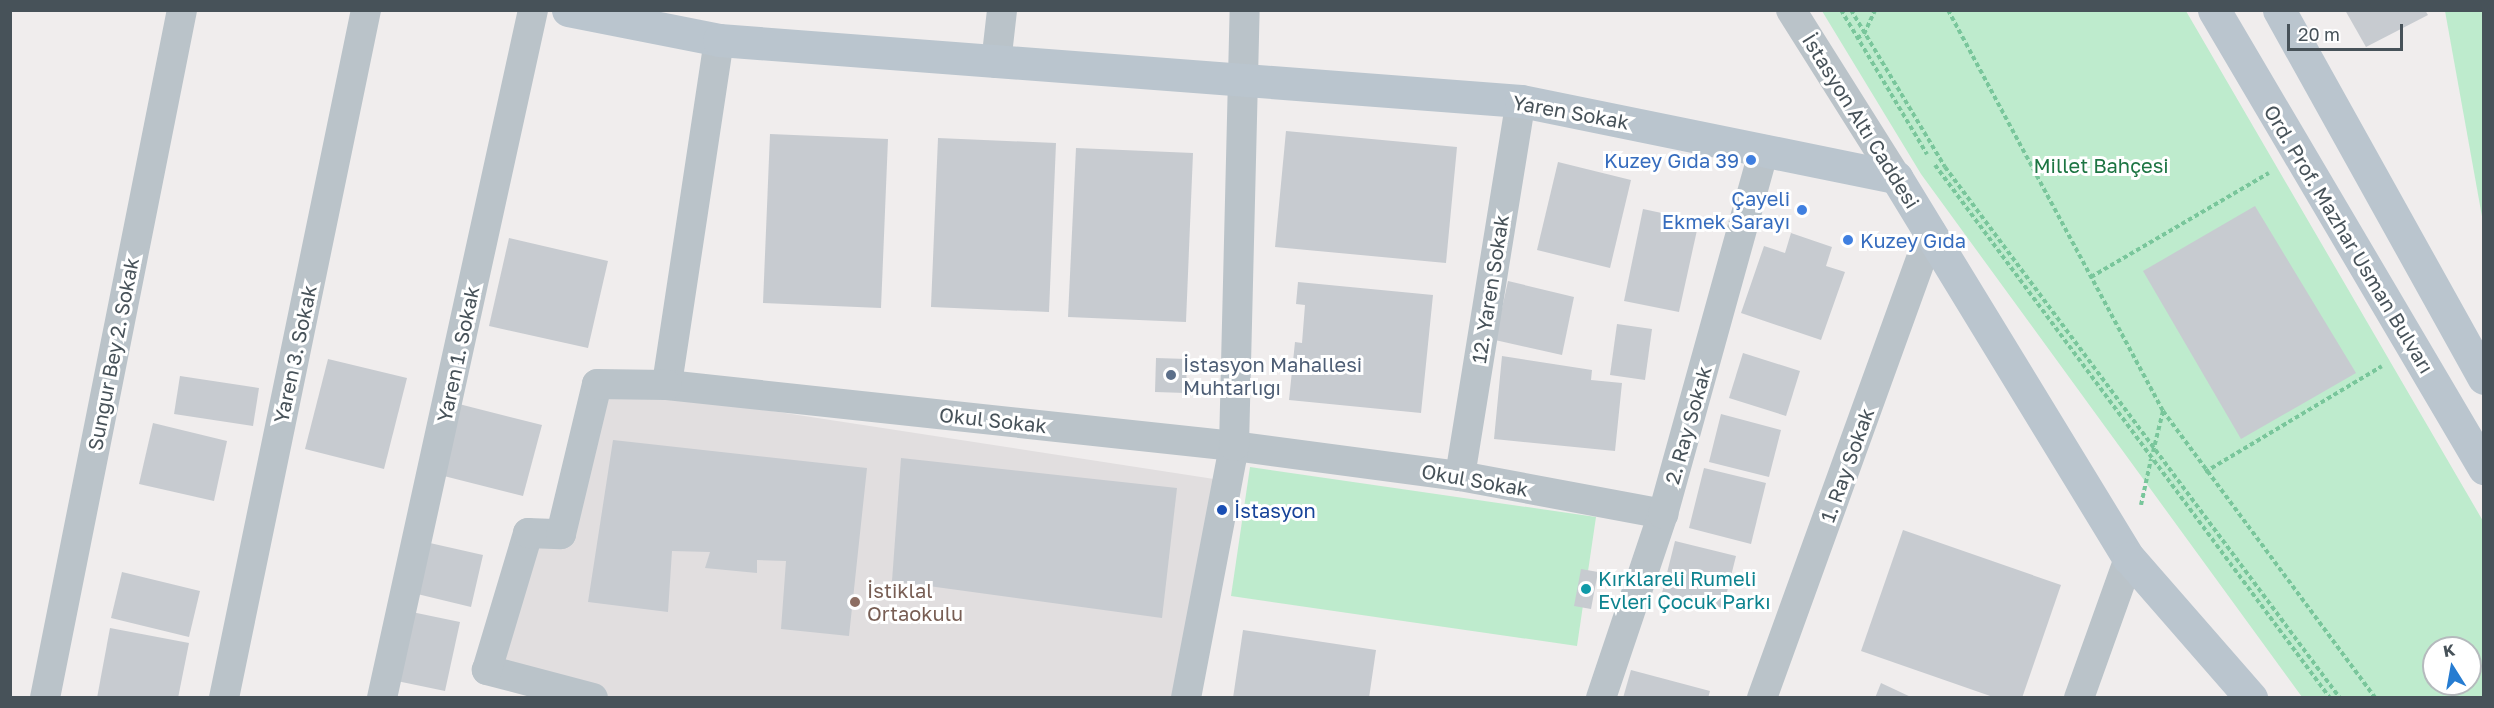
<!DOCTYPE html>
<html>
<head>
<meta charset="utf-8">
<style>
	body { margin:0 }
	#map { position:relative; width:2494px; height:708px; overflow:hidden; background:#f0eded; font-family:"Golos Text",sans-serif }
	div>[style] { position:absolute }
	.education>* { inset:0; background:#e1dedf }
	.green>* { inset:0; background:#beebcd }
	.building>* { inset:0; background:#c7cbd0 }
	.path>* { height:4px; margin-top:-2px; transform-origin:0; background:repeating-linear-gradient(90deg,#79c69b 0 4.5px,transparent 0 7.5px) }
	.street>* { height:30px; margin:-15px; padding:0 15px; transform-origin:15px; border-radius:15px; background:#bac3c9 }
	.secondary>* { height:33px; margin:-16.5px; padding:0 16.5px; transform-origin:16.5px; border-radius:16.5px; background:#bac5ce }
	.dots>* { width:16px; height:16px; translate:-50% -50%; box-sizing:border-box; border:3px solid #fff; border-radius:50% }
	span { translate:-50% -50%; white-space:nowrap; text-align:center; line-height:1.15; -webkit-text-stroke:6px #fff; paint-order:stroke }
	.street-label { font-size:20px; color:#475259 }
	.shop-label { font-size:20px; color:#366cbe }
	.right { translate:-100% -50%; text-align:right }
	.left { translate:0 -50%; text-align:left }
	.park-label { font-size:20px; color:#1d7543 }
	.service-label { font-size:20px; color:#4e5e75 }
	.transit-label { font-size:20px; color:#164399 }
	.culture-label { font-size:20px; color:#0d838f }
	.education-label { font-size:20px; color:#785e54 }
	.frame { position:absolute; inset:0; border:12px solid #475259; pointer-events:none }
	.north { position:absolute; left:2422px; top:636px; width:60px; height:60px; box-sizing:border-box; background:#fff; border:2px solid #b5babd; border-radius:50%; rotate:349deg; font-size:16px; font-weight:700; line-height:24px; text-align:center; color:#475259 }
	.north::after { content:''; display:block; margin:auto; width:21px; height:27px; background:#267cd1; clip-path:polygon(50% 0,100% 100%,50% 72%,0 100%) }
	.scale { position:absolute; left:2287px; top:24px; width:116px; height:27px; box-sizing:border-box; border:3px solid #475259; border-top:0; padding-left:8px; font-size:18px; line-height:21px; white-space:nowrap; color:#475259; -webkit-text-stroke:4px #fff; paint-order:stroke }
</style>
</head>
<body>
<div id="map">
	<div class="education">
		<i style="clip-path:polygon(597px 384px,1227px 481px,1186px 697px,593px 698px,487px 670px,528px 533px,561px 534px)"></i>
	</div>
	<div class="green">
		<i style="clip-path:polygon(evenodd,1822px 11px,2186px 11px,2483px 521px,2483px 697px,2302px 697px,1921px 174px,1822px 11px,2434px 648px,2470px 648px,2470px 684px,2434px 684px,2434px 648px)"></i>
		<i style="clip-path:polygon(2445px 11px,2483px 11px,2483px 222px)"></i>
		<i style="clip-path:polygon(1250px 467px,1596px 517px,1577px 646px,1231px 596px)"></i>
	</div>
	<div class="building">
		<i style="clip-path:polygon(2345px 10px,2425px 10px,2428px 15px,2366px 47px)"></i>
		<i style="clip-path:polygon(1286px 131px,1457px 147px,1446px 263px,1275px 247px)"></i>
		<i style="clip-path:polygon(770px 134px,888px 139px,881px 308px,763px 303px)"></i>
		<i style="clip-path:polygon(938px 138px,1056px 143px,1049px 312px,931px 307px)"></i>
		<i style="clip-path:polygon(1076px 148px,1193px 153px,1186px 322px,1068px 317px)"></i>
		<i style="clip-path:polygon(1558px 162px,1631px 180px,1610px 268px,1537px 250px)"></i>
		<i style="clip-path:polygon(2255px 206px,2356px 373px,2241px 439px,2143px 271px)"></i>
		<i style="clip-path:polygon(1643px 209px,1699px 221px,1679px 312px,1624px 301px)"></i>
		<i style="clip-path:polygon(1791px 233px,1832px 247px,1826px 266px,1845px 272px,1821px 340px,1741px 313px,1764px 246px,1785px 253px)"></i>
		<i style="clip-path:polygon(509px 238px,608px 261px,588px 348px,489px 326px)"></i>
		<i style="clip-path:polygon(1508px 281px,1574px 297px,1562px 355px,1495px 340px)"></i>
		<i style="clip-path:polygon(1298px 282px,1433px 295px,1421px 413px,1289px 400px,1295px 342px,1302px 343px,1305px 305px,1296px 304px)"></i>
		<i style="clip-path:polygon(1617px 324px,1652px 329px,1645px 380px,1610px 375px)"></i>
		<i style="clip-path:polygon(1743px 353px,1800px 371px,1786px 416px,1729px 398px)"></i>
		<i style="clip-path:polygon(1502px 356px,1592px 370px,1591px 380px,1622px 383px,1615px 451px,1494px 439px)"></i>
		<i style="clip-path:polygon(1156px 358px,1187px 359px,1186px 393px,1155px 392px)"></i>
		<i style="clip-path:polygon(328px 359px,407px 378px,384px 469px,305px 449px)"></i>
		<i style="clip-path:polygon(180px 376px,259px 388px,253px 426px,174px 414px)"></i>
		<i style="clip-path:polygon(455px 403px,542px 425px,523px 496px,436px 474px)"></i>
		<i style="clip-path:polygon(1721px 414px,1781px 430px,1769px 477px,1709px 462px)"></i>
		<i style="clip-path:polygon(153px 423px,227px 441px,214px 501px,139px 484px)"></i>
		<i style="clip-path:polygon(613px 440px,867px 468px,849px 636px,781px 629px,786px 561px,757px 560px,757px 573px,705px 568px,710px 552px,672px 551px,668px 612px,588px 602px)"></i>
		<i style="clip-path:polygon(901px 458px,1177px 488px,1162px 618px,892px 581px)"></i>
		<i style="clip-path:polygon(1704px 468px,1766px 483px,1751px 544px,1689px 528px)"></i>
		<i style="clip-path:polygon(1903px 530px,2061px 585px,2022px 698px,1996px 698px,1861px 651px)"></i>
		<i style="clip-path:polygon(421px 541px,483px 555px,471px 607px,409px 592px)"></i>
		<i style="clip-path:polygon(1675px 541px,1736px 556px,1723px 608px,1662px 593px)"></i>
		<i style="clip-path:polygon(1581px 569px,1598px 572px,1591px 609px,1574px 606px)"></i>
		<i style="clip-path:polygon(122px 572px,200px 591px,189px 637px,111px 618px)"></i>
		<i style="clip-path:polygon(407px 611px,460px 622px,445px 691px,392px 680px)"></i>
		<i style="clip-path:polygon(110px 628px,189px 643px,178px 698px,97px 698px)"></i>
		<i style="clip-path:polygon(1243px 630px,1376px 650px,1369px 698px,1233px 698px)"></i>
		<i style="clip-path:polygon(1631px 670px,1710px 691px,1708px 698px,1623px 698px)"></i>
		<i style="clip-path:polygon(1881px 683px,1913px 698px,1875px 698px)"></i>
	</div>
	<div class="path">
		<i style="left:1841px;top:10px;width:168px;rotate:59.2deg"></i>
		<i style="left:1851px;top:10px;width:183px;rotate:59.1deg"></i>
		<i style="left:1945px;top:167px;width:662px;rotate:53.36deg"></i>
		<i style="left:1948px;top:10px;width:455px;rotate:61.8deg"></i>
		<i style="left:2163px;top:411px;width:357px;rotate:53.5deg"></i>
		<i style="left:1857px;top:38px;width:8px;rotate:-30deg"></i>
		<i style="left:1864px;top:34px;width:26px;rotate:-65deg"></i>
		<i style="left:1935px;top:165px;width:663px;rotate:53.46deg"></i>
		<i style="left:2091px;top:277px;width:206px;rotate:-30.3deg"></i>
		<i style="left:2153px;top:452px;width:42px;rotate:-76.3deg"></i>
		<i style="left:2205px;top:472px;width:206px;rotate:-30.9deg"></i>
		<i style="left:2141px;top:505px;width:47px;rotate:-77.7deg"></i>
	</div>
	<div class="street">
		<i style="left:1791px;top:10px;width:197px;rotate:57.8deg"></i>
		<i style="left:719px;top:40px;width:349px;rotate:98.6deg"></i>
		<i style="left:667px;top:385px;width:570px;rotate:6.14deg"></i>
		<i style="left:1234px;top:446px;width:228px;rotate:7.6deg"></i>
		<i style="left:1460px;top:476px;width:207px;rotate:10.6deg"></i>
		<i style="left:996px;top:63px;width:53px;rotate:-83.5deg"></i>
		<i style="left:1460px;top:476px;width:380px;rotate:-80.8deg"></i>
		<i style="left:45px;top:698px;width:702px;rotate:-78.74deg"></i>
		<i style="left:224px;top:698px;width:703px;rotate:-78.34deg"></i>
		<i style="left:382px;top:698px;width:704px;rotate:-77.62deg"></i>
		<i style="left:593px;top:698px;width:110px;rotate:-165.2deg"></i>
		<i style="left:487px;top:670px;width:143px;rotate:-73.3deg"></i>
		<i style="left:528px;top:533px;width:33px;rotate:2deg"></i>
		<i style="left:561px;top:534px;width:154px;rotate:-76.5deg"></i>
		<i style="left:597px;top:384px;width:70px;rotate:0.8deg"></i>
		<i style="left:1186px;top:698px;width:257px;rotate:-79.2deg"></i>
		<i style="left:1234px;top:446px;width:436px;rotate:-88.6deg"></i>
		<i style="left:1601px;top:698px;width:194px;rotate:-71.4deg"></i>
		<i style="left:1663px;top:514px;width:378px;rotate:-74.5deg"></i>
		<i style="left:1762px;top:698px;width:496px;rotate:-70.1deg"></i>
		<i style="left:2079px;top:698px;width:149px;rotate:-70.3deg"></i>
	</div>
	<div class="secondary">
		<i style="left:568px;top:10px;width:154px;rotate:11.2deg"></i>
		<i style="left:719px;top:40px;width:804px;rotate:4.35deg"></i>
		<i style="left:1521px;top:101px;width:383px;rotate:11.5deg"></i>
		<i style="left:1896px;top:177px;width:447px;rotate:58.6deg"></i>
		<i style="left:2129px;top:558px;width:186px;rotate:48.9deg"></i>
		<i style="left:2214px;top:10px;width:532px;rotate:59.48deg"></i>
		<i style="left:2279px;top:10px;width:421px;rotate:60.9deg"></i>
	</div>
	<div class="dots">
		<i style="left:1751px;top:160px;background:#3f7fe0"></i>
		<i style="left:1802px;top:210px;background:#3f7fe0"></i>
		<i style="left:1848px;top:240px;background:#3f7fe0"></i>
		<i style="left:1171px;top:375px;background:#5c6f8a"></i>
		<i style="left:1222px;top:510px;background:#1a4fb4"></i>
		<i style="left:1586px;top:589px;background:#0f9aa8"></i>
		<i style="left:855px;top:602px;background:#8d6e63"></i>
	</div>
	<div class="street-label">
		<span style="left:1571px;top:112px;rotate:10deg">Yaren Sokak</span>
		<span style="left:1861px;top:121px;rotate:58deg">İstasyon Altı Caddesi</span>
		<span style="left:2349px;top:239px;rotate:59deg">Ord. Prof. Mazhar Usman Bulvarı</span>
		<span style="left:1490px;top:289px;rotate:-81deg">12. Yaren Sokak</span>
		<span style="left:113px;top:354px;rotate:-79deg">Sungur Bey 2. Sokak</span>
		<span style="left:295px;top:354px;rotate:-78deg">Yaren 3. Sokak</span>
		<span style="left:458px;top:354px;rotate:-78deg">Yaren 1. Sokak</span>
		<span style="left:993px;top:420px;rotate:6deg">Okul Sokak</span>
		<span style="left:1688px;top:425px;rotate:-74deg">2. Ray Sokak</span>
		<span style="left:1847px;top:465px;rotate:-70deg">1. Ray Sokak</span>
		<span style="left:1475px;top:480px;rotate:10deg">Okul Sokak</span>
	</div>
	<div class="shop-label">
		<span class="right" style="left:1739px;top:160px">Kuzey Gıda 39</span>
		<span class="right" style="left:1790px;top:210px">Çayeli<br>Ekmek Sarayı</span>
		<span class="left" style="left:1860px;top:240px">Kuzey Gıda</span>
	</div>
	<div class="park-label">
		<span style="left:2101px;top:165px">Millet Bahçesi</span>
	</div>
	<div class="service-label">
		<span class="left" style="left:1183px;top:376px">İstasyon Mahallesi<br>Muhtarlığı</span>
	</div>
	<div class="transit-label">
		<span class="left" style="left:1234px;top:510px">İstasyon</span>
	</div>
	<div class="culture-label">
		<span class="left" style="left:1598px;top:590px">Kırklareli Rumeli<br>Evleri Çocuk Parkı</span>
	</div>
	<div class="education-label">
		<span class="left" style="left:867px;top:602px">İstiklal<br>Ortaokulu</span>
	</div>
	<div class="frame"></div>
	<div class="north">K</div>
	<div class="scale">20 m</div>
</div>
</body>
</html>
